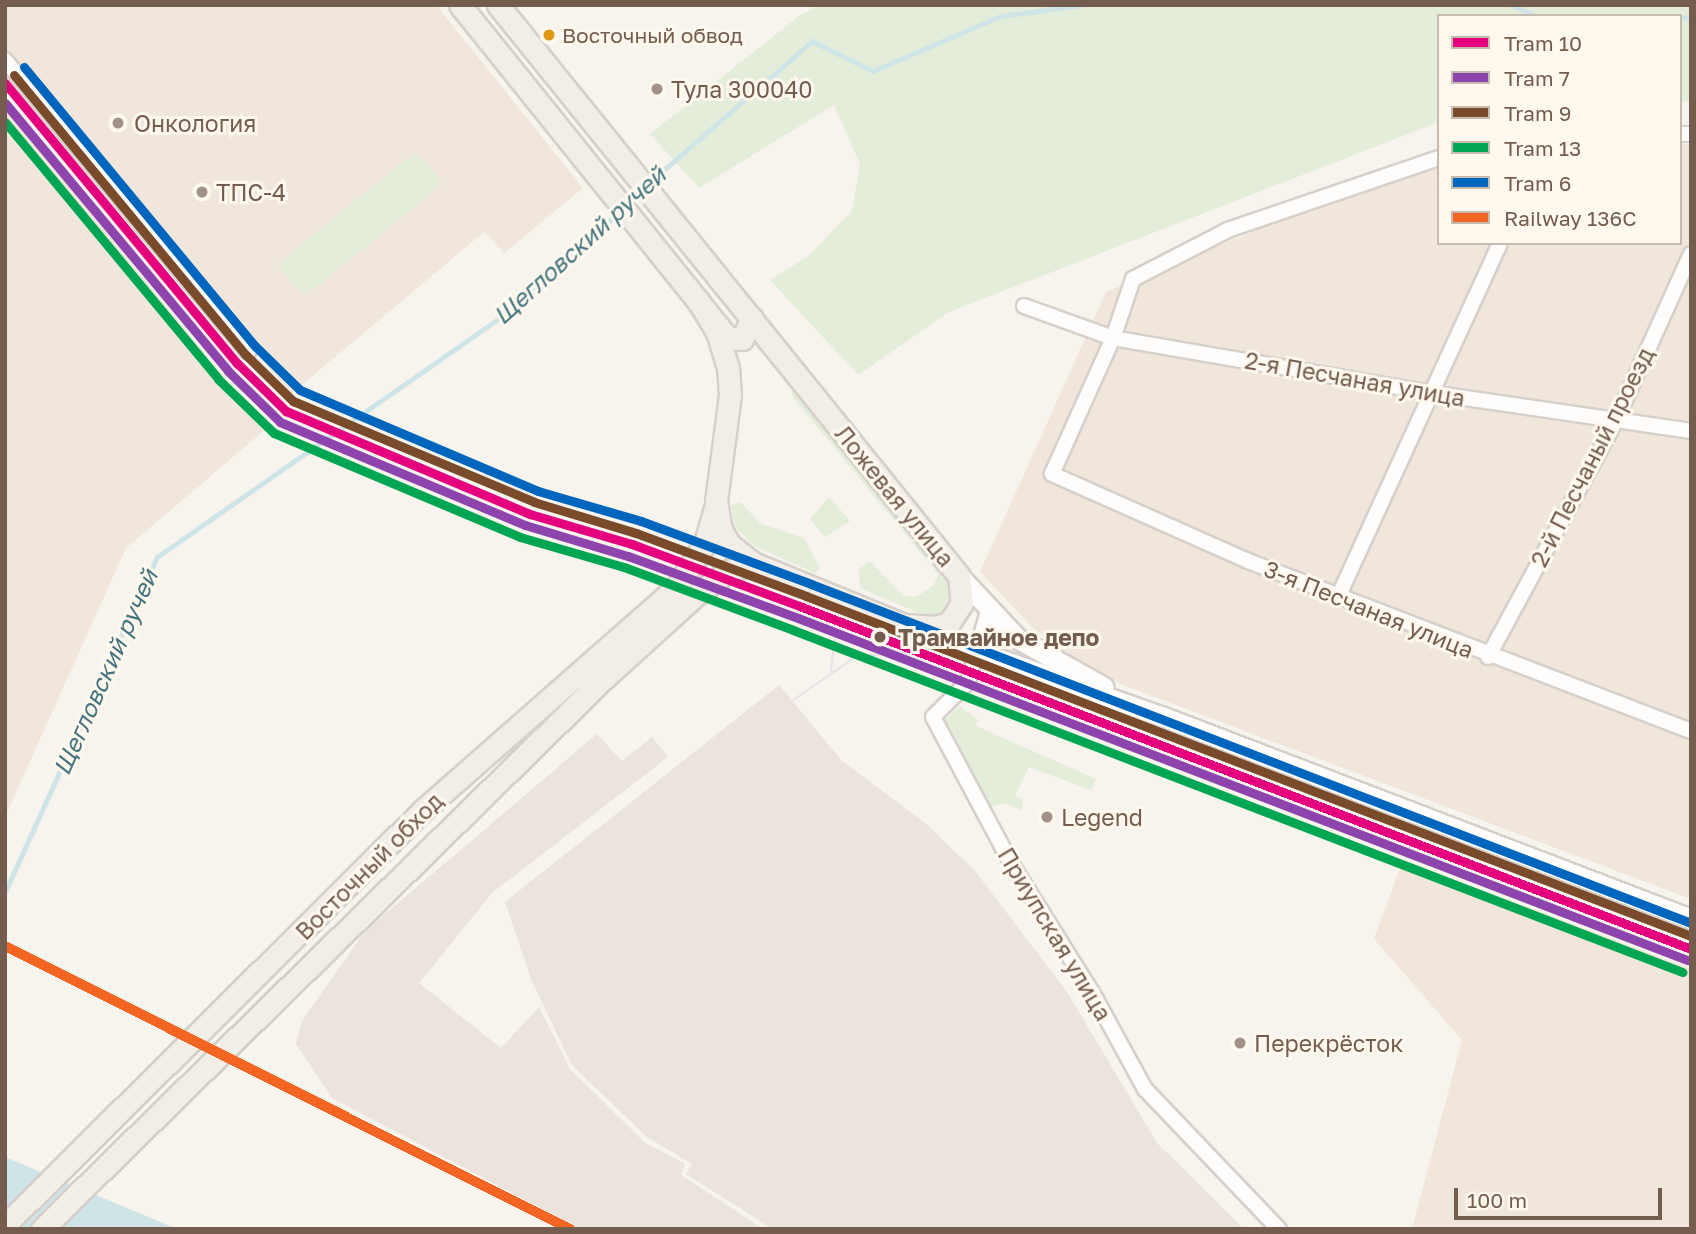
<!DOCTYPE html>
<html>
<head>
<meta charset="utf-8">
<style>
	body { margin:0 }
	#map { position:relative; width:1696px; height:1234px; overflow:hidden; background:#f7f3ed; font-family:"Golos Text",sans-serif }
	div>[style] { position:absolute }
	.residential>* { inset:0; background:#f0e6db }
	.industrial>* { inset:0; background:#eae3de }
	.green>* { inset:0; background:#e4edd9 }
	.water>* { inset:0; background:#cfe4e7 }
	.stream>* { height:4.5px; margin:-2.25px; padding:0 2.25px; transform-origin:2.25px; border-radius:2.25px; background:#cfe4e7 }
	.roads { filter:drop-shadow(2px 0 #d6d0cb) drop-shadow(-2px 0 #d6d0cb) drop-shadow(0 2px #d6d0cb) drop-shadow(0 -2px #d6d0cb) }
	.minor>* { height:14px; margin:-7px; padding:0 7px; transform-origin:7px; border-radius:7px; background:#fefdfc }
	.secondary>* { height:19px; margin:-9.5px; padding:0 9.5px; transform-origin:9.5px; border-radius:9.5px; background:#fefdfc }
	.primary>* { height:21px; margin:-10.5px; padding:0 10.5px; transform-origin:10.5px; border-radius:10.5px; background:#f2ede6 }
	.tram>* { height:2px; margin:-1px; padding:0 1px; transform-origin:1px; border-radius:1px; background:#e5e3e5 }
	.rail-1>* { height:10px; margin:-5px; padding:0 5px; transform-origin:5px; border-radius:5px; background:#f26522 }
	.tram-1>* { height:9px; margin:-4.5px; padding:0 4.5px; transform-origin:4.5px; border-radius:4.5px; background:#e5007d }
	.tram-2>* { height:9px; margin:-4.5px; padding:0 4.5px; transform-origin:4.5px; border-radius:4.5px; background:#8e44ad }
	.tram-3>* { height:9px; margin:-4.5px; padding:0 4.5px; transform-origin:4.5px; border-radius:4.5px; background:#7a4b2a }
	.tram-4>* { height:9px; margin:-4.5px; padding:0 4.5px; transform-origin:4.5px; border-radius:4.5px; background:#00a651 }
	.tram-5>* { height:9px; margin:-4.5px; padding:0 4.5px; transform-origin:4.5px; border-radius:4.5px; background:#0065bd }
	.dots>* { width:19px; height:19px; translate:-50% -50%; box-sizing:border-box; border:4px solid #fef8ef; border-radius:50% }
	span { translate:-50% -50%; white-space:nowrap; text-align:center; line-height:1.15; -webkit-text-stroke:6px #fef8ef; paint-order:stroke }
	.bus-label { font-size:21px; color:#745c4e }
	.left { translate:0 -50%; text-align:left }
	.poi-label { font-size:23px; color:#745c4e }
	.street-label { font-size:23px; color:#745c4e }
	.stop-label { font-size:23px; color:#745c4e; font-weight:700 }
	.water-label { font-size:24px; color:#45757f; font-style:italic }
	.frame { position:absolute; inset:0; border:7px solid #745c4e; pointer-events:none }
	.legend { position:absolute; left:1437px; top:14px; width:245px; height:231px; box-sizing:border-box; background:#fef8ef; border:2px solid #c7baaf; margin:0; padding:9px 12px; list-style:none; font-size:21px; color:#745c4e }
	.legend li { display:flex; align-items:center; gap:14px; height:35px }
	.legend b { width:35px; border:2px solid #c7baaf }
	.scale { position:absolute; left:1454px; top:1188px; width:208px; height:32px; box-sizing:border-box; border:4px solid #745c4e; border-top:0; padding-left:9px; font-size:21px; line-height:24px; white-space:nowrap; color:#745c4e; -webkit-text-stroke:5px #fef8ef; paint-order:stroke }
</style>
</head>
<body>
<div id="map">
	<div class="residential">
		<i style="clip-path:polygon(5px 5px,436px 5px,583px 188px,504px 253px,484px 232px,291px 394px,5px 49px)"></i>
		<i style="clip-path:polygon(5px 108px,266px 429px,126px 548px,5px 817px)"></i>
		<i style="clip-path:polygon(1680px 144px,1691px 144px,1691px 899px,1123px 685px,1092px 670px,1034px 629px,980px 572px,1106px 292px,1439px 155px,1439px 243px,1680px 243px)"></i>
		<i style="clip-path:polygon(1403px 860px,1691px 969px,1691px 1229px,1412px 1229px,1462px 1040px,1374px 939px)"></i>
	</div>
	<div class="industrial">
		<i style="clip-path:polygon(779px 685px,842px 761px,925px 823px,975px 871px,1067px 992px,1157px 1143px,1244px 1229px,773px 1229px,686px 1174px,692px 1164px,647px 1137px,572px 1065px,532px 982px,505px 902px)"></i>
		<i style="clip-path:polygon(597px 734px,622px 761px,652px 737px,668px 757px,492px 893px,419px 983px,501px 1048px,539px 1007px,570px 1069px,644px 1142px,685px 1164px,681px 1175px,763px 1229px,580px 1229px,332px 1098px,296px 1044px,302px 1021px,365px 931px)"></i>
	</div>
	<div class="green">
		<i style="clip-path:polygon(820px 5px,1691px 5px,1691px 101px,1680px 102px,1680px 16px,1439px 16px,1439px 122px,949px 312px,858px 375px,770px 280px,807px 257px,852px 211px,860px 164px,834px 105px,699px 188px,650px 134px,799px 16px)"></i>
		<i style="clip-path:polygon(416px 151px,443px 184px,304px 297px,277px 264px)"></i>
		<i style="clip-path:polygon(792px 386px,955px 583px,955px 600px,946px 612px,926px 616px,860px 588px,859px 569px,870px 561px,904px 596px,916px 597px,934px 585px,938px 574px,792px 396px)"></i>
		<i style="clip-path:polygon(829px 497px,850px 521px,825px 537px,810px 519px)"></i>
		<i style="clip-path:polygon(740px 502px,761px 524px,804px 538px,820px 568px,815px 573px,754px 546px,735px 527px,731px 505px)"></i>
		<i style="clip-path:polygon(960px 706px,978px 720px,976px 726px,1096px 779px,1091px 790px,1029px 767px,1015px 796px,1023px 800px,1022px 810px,1003px 803px,990px 807px,945px 721px)"></i>
	</div>
	<div class="water">
		<i style="clip-path:polygon(5px 1157px,177px 1229px,5px 1229px)"></i>
	</div>
	<div class="stream">
		<i style="left:1155px;top:5px;width:43px"></i>
		<i style="left:1511px;top:5px;width:27px;rotate:24deg"></i>
		<i style="left:1680px;top:18px;width:11px;rotate:-5deg"></i>
		<i style="left:650px;top:182px;width:215px;rotate:-41deg"></i>
		<i style="left:812px;top:41px;width:68px;rotate:26.2deg"></i>
		<i style="left:873px;top:71px;width:139px;rotate:-23.3deg"></i>
		<i style="left:1001px;top:16px;width:81px;rotate:-7.8deg"></i>
		<i style="left:627px;top:204px;width:21px;rotate:-43deg"></i>
		<i style="left:5px;top:892px;width:368px;rotate:-65.6deg"></i>
		<i style="left:157px;top:557px;width:442px;rotate:-34.9deg"></i>
		<i style="left:520px;top:304px;width:135px;rotate:-42.9deg"></i>
	</div>
	<div class="roads">
		<div class="minor">
			<i style="left:5px;top:60px;width:380px;rotate:50.2deg"></i>
			<i style="left:1680px;top:134px;width:11px"></i>
			<i style="left:1439px;top:158px;width:223px;rotate:161.2deg"></i>
			<i style="left:1228px;top:230px;width:107px;rotate:152.7deg"></i>
			<i style="left:1133px;top:279px;width:62px;rotate:108.7deg"></i>
			<i style="left:1113px;top:338px;width:149px;rotate:114.2deg"></i>
			<i style="left:1052px;top:474px;width:214px;rotate:23.9deg"></i>
			<i style="left:1248px;top:561px;width:474px;rotate:21deg"></i>
			<i style="left:1024px;top:306px;width:95px;rotate:19.8deg"></i>
			<i style="left:1113px;top:338px;width:323px;rotate:9.8deg"></i>
			<i style="left:1431px;top:393px;width:263px;rotate:8.3deg"></i>
			<i style="left:1339px;top:595px;width:387px;rotate:-65.4deg"></i>
			<i style="left:988px;top:611px;width:74px;rotate:105.7deg"></i>
			<i style="left:968px;top:682px;width:49px;rotate:135deg"></i>
			<i style="left:933px;top:717px;width:168px;rotate:61.9deg"></i>
			<i style="left:1012px;top:865px;width:152px;rotate:57.9deg"></i>
			<i style="left:1093px;top:994px;width:108px;rotate:61.3deg"></i>
			<i style="left:1145px;top:1089px;width:194px;rotate:46.3deg"></i>
			<i style="left:1488px;top:657px;width:269px;rotate:-61.6deg"></i>
			<i style="left:1616px;top:420px;width:182px;rotate:-65.7deg"></i>
		</div>
		<div class="secondary">
			<i style="left:959px;top:576px;width:86px;rotate:46.9deg"></i>
			<i style="left:1018px;top:639px;width:98px;rotate:29.2deg"></i>
			<i style="left:912px;top:628px;width:264px;rotate:19.5deg"></i>
			<i style="left:1161px;top:716px;width:568px;rotate:20.96deg"></i>
		</div>
		<div class="primary">
			<i style="left:460px;top:5px;width:427px;rotate:51.2deg"></i>
			<i style="left:728px;top:338px;width:14px;rotate:4deg"></i>
			<i style="left:742px;top:339px;width:23px;rotate:-65deg"></i>
			<i style="left:498px;top:5px;width:734px;rotate:51.08deg"></i>
			<i style="left:959px;top:576px;width:27px;rotate:84deg"></i>
			<i style="left:962px;top:603px;width:24px;rotate:123deg"></i>
			<i style="left:949px;top:623px;width:15px;rotate:164deg"></i>
			<i style="left:935px;top:627px;width:31px;rotate:-176deg"></i>
			<i style="left:904px;top:625px;width:163px;rotate:-157.7deg"></i>
			<i style="left:753px;top:563px;width:29px;rotate:-142deg"></i>
			<i style="left:730px;top:545px;width:17px;rotate:-121deg"></i>
			<i style="left:721px;top:530px;width:29px;rotate:-100deg"></i>
			<i style="left:716px;top:501px;width:107px;rotate:-82.5deg"></i>
			<i style="left:730px;top:395px;width:27px;rotate:-94deg"></i>
			<i style="left:728px;top:368px;width:38px;rotate:-107deg"></i>
			<i style="left:717px;top:332px;width:37px;rotate:-121deg"></i>
			<i style="left:5px;top:1225px;width:588px;rotate:-44.79deg"></i>
			<i style="left:422px;top:811px;width:338px;rotate:-41.3deg"></i>
			<i style="left:676px;top:588px;width:54px;rotate:-57.2deg"></i>
			<i style="left:705px;top:543px;width:37px;rotate:-74deg"></i>
			<i style="left:42px;top:1229px;width:784px;rotate:-44.43deg"></i>
			<i style="left:602px;top:680px;width:128px;rotate:-42.2deg"></i>
			<i style="left:697px;top:594px;width:39px;rotate:-36deg"></i>
			<i style="left:729px;top:571px;width:25px;rotate:-18deg"></i>
		</div>
	</div>
	<div class="tram">
		<i style="left:804px;top:600px;width:25px;rotate:40deg"></i>
		<i style="left:823px;top:616px;width:24px;rotate:60deg"></i>
		<i style="left:835px;top:637px;width:34px;rotate:97deg"></i>
		<i style="left:792px;top:701px;width:77px;rotate:-34.9deg"></i>
		<i style="left:855px;top:657px;width:79px;rotate:-5.8deg"></i>
	</div>
	<div class="rail-1">
		<i style="left:5px;top:946px;width:632px;rotate:26.61deg"></i>
	</div>
	<div class="tram-1">
		<i style="left:5px;top:83px;width:364px;rotate:50.4deg"></i>
		<i style="left:237px;top:363px;width:69px;rotate:44.4deg"></i>
		<i style="left:286px;top:411px;width:265px;rotate:22.9deg"></i>
		<i style="left:530px;top:514px;width:106px;rotate:16.4deg"></i>
		<i style="left:632px;top:544px;width:181px;rotate:20.3deg"></i>
		<i style="left:802px;top:607px;width:953px;rotate:21.04deg"></i>
	</div>
	<div class="tram-2">
		<i style="left:5px;top:103px;width:349px;rotate:50.2deg"></i>
		<i style="left:228px;top:371px;width:73px;rotate:44.4deg"></i>
		<i style="left:280px;top:422px;width:266px;rotate:22.8deg"></i>
		<i style="left:525px;top:525px;width:108px;rotate:16.8deg"></i>
		<i style="left:628px;top:556px;width:181px;rotate:20deg"></i>
		<i style="left:798px;top:618px;width:953px;rotate:21.04deg"></i>
	</div>
	<div class="tram-3">
		<i style="left:14px;top:75px;width:364px;rotate:50.4deg"></i>
		<i style="left:246px;top:355px;width:66px;rotate:44.4deg"></i>
		<i style="left:293px;top:401px;width:261px;rotate:22.7deg"></i>
		<i style="left:534px;top:502px;width:107px;rotate:16.9deg"></i>
		<i style="left:636px;top:533px;width:181px;rotate:20.3deg"></i>
		<i style="left:806px;top:596px;width:948px;rotate:21.02deg"></i>
	</div>
	<div class="tram-4">
		<i style="left:5px;top:122px;width:334px;rotate:50.3deg"></i>
		<i style="left:218px;top:379px;width:78px;rotate:44deg"></i>
		<i style="left:274px;top:433px;width:267px;rotate:22.9deg"></i>
		<i style="left:520px;top:537px;width:108px;rotate:16.1deg"></i>
		<i style="left:624px;top:567px;width:180px;rotate:20.4deg"></i>
		<i style="left:793px;top:630px;width:953px;rotate:21.04deg"></i>
	</div>
	<div class="tram-5">
		<i style="left:24px;top:67px;width:362px;rotate:50.4deg"></i>
		<i style="left:255px;top:346px;width:63px;rotate:44.4deg"></i>
		<i style="left:300px;top:390px;width:259px;rotate:23deg"></i>
		<i style="left:538px;top:491px;width:107px;rotate:16.2deg"></i>
		<i style="left:641px;top:521px;width:181px;rotate:20.3deg"></i>
		<i style="left:811px;top:584px;width:943px;rotate:21.07deg"></i>
	</div>
	<div class="dots">
		<i style="left:549px;top:35px;background:#dd9710"></i>
		<i style="left:657px;top:89px;background:#a29186"></i>
		<i style="left:118px;top:123px;background:#a29186"></i>
		<i style="left:202px;top:192px;background:#a29186"></i>
		<i style="left:880px;top:637px;background:#745c4e"></i>
		<i style="left:1047px;top:817px;background:#a29186"></i>
		<i style="left:1240px;top:1043px;background:#a29186"></i>
	</div>
	<div class="bus-label">
		<span class="left" style="left:562px;top:35px">Восточный обвод</span>
	</div>
	<div class="poi-label">
		<span class="left" style="left:671px;top:89px">Тула 300040</span>
		<span class="left" style="left:134px;top:123px">Онкология</span>
		<span class="left" style="left:216px;top:192px">ТПС-4</span>
		<span class="left" style="left:1061px;top:817px">Legend</span>
		<span class="left" style="left:1254px;top:1043px">Перекрёсток</span>
	</div>
	<div class="street-label">
		<span style="left:1355px;top:379px;rotate:10deg">2-я Песчаная улица</span>
		<span style="left:1592px;top:457px;rotate:-63deg">2-й Песчаный проезд</span>
		<span style="left:895px;top:496px;rotate:51deg">Ложевая улица</span>
		<span style="left:1369px;top:609px;rotate:22deg">3-я Песчаная улица</span>
		<span style="left:369px;top:866px;rotate:-45deg">Восточный обход</span>
		<span style="left:1055px;top:934px;rotate:59deg">Приупская улица</span>
	</div>
	<div class="stop-label">
		<span class="left" style="left:898px;top:637px">Трамвайное депо</span>
	</div>
	<div class="water-label">
		<span style="left:579px;top:245px;rotate:-42deg">Щегловский ручей</span>
		<span style="left:105px;top:672px;rotate:-66deg">Щегловский ручей</span>
	</div>
	<div class="frame"></div>
	<ul class="legend">
	<li><b style="height:9px;background:#e5007d"></b>Tram 10</li>
	<li><b style="height:9px;background:#8e44ad"></b>Tram 7</li>
	<li><b style="height:9px;background:#7a4b2a"></b>Tram 9</li>
	<li><b style="height:9px;background:#00a651"></b>Tram 13</li>
	<li><b style="height:9px;background:#0065bd"></b>Tram 6</li>
	<li><b style="height:9px;background:#f26522"></b>Railway 136С</li>
	</ul>
	<div class="scale">100 m</div>
</div>
</body>
</html>
